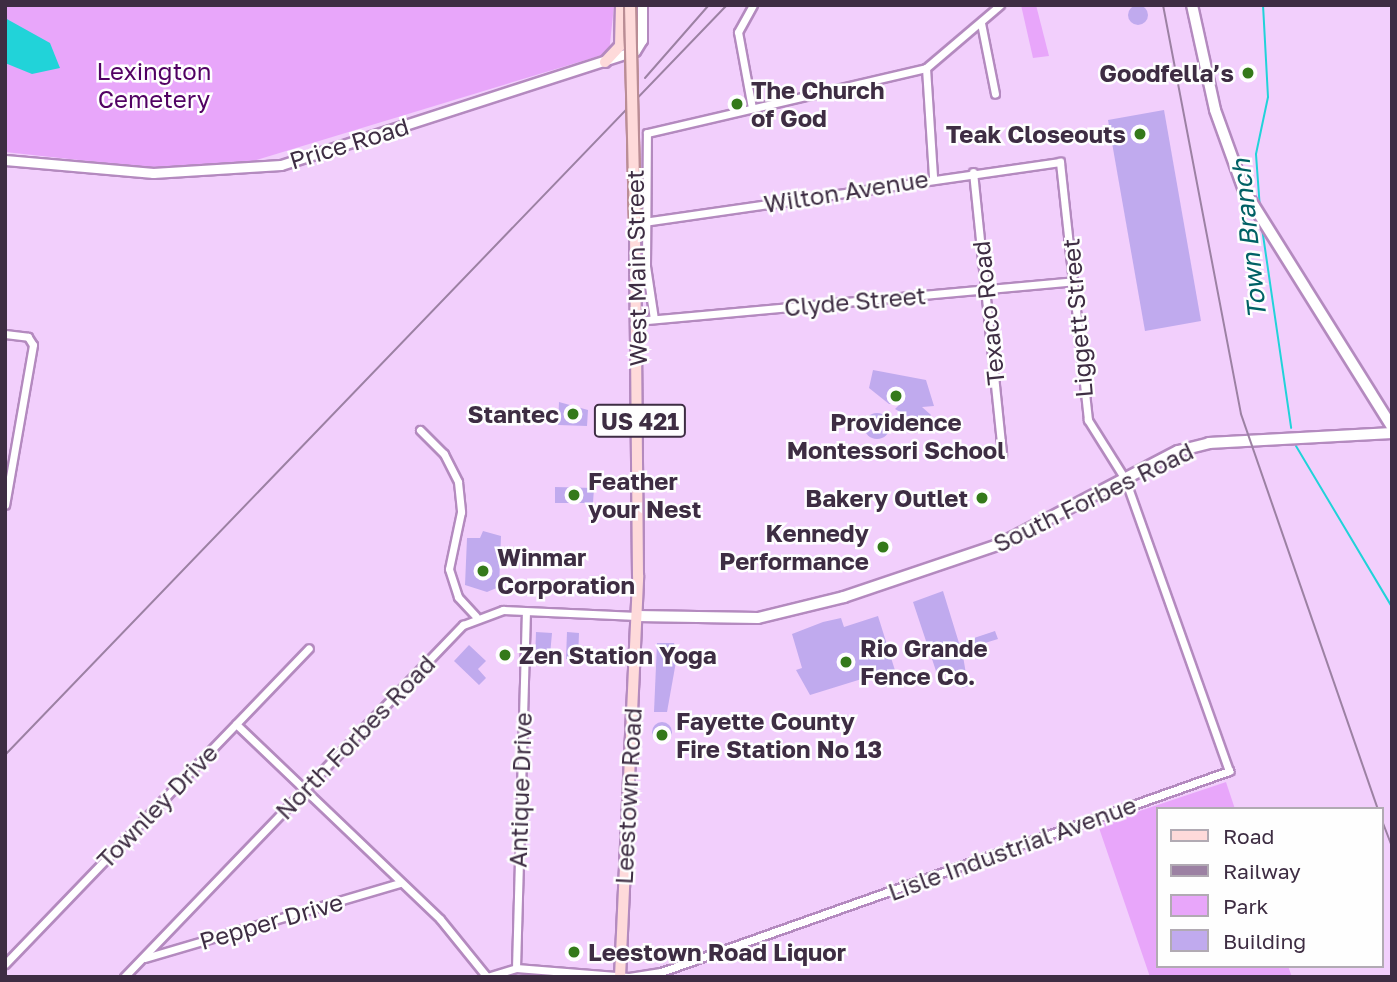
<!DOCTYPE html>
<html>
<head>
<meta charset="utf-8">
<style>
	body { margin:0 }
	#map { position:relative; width:1397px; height:982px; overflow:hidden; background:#f2cffc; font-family:"Golos Text",sans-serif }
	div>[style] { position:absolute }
	.green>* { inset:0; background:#e8a6fa }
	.water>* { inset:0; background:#21d3d9 }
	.stream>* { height:2px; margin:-1px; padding:0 1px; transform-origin:1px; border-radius:1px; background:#21d3d9 }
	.building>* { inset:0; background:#c0aaee }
	.round { border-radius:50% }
	.roads { filter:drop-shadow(2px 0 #b48abf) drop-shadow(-2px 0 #b48abf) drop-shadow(0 2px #b48abf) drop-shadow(0 -2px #b48abf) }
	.minor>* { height:7px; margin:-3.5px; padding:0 3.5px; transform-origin:3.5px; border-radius:3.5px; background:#fff }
	.tertiary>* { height:9px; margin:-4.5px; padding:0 4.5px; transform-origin:4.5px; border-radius:4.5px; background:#fff }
	.secondary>* { height:10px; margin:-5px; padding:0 5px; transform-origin:5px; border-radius:5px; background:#fff }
	.primary>* { height:10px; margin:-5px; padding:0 5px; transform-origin:5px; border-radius:5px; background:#fedada }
	.rail>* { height:2px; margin:-1px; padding:0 1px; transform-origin:1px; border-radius:1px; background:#9c81a3 }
	.bridges { filter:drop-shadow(2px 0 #ba8d95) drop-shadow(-2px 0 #ba8d95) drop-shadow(0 2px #ba8d95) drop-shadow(0 -2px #ba8d95) }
	.primary-bridge>* { height:10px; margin:-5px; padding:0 5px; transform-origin:5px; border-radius:5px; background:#fedada }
	.dots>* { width:19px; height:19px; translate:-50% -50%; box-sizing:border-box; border:4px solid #fefefe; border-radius:50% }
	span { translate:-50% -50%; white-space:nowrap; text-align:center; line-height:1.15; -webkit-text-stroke:5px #fefefe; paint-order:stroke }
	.shield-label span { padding:2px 5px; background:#fefefe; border:2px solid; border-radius:5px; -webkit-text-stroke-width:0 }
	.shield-label { font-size:23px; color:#3e2d43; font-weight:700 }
	.park-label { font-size:24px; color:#510163 }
	.poi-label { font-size:24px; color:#3e2d43; font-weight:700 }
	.right { translate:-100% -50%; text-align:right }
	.left { translate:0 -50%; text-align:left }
	.street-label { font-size:24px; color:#3e2d43 }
	.water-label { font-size:26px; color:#006165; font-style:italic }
	.frame { position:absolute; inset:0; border:7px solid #3e2d43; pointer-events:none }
	.legend { position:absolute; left:1156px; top:807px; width:228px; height:161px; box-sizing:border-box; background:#fefefe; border:2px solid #b1aab3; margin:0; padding:9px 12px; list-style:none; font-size:21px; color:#3e2d43 }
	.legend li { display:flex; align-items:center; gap:14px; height:35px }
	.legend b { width:35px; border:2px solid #b1aab3 }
</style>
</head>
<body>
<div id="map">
	<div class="green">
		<i style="clip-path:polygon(5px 5px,614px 5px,609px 53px,233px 167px,152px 168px,5px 152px)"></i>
		<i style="clip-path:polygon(1021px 5px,1036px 5px,1049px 56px,1033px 58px)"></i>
		<i style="clip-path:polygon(1226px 782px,1235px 809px,1157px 809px,1157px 966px,1288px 966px,1292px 977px,1150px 977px,1098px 825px)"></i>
	</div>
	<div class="water">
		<i style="clip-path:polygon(5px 18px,50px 43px,60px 68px,32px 74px,5px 63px)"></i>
	</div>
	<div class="stream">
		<i style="left:1260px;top:209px;width:55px;rotate:-94.2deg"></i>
		<i style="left:1256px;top:154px;width:58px;rotate:-78.1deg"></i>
		<i style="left:1268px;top:97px;width:92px;rotate:-93.1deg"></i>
		<i style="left:1262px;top:228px;width:202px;rotate:81.7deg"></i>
		<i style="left:1296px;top:446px;width:187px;rotate:59.2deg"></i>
	</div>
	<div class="building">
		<i class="round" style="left:1128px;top:5px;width:20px;height:20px"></i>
		<i style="clip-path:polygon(1164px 110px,1201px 321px,1145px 331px,1108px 120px)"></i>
		<i style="clip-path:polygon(873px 370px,926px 380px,934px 406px,922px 407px,931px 415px,923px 425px,895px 409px,901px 403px,889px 404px,869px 388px)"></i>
		<i style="clip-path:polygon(559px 402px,588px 410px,587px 426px,558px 425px)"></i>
		<i class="round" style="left:864px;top:413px;width:26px;height:26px"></i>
		<i style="clip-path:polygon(555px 487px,594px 488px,593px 503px,555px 503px)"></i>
		<i style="clip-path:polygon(483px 531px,501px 536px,499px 587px,487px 592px,465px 585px,467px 538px,480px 538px)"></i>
		<i style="clip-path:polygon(943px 591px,959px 643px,995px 631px,998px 639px,962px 650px,968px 686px,962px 688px,957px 671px,938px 677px,913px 602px)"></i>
		<i style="clip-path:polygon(878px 616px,898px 680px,884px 684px,881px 673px,810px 695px,796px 670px,802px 668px,792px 634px,823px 622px,841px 618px,844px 627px)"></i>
		<i style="clip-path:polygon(536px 632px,552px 633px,549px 666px,535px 661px)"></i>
		<i style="clip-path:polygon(567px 632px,579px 633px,578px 660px,566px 659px)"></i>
		<i style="clip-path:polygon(657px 643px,674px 643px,677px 656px,667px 712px,654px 712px)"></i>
		<i style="clip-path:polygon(469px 645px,486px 661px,478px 669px,486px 678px,479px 685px,454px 661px)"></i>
		<i class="round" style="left:652px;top:722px;width:20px;height:20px"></i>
	</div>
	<div class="roads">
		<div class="minor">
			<i style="left:981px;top:23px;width:72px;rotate:78.8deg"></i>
			<i style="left:926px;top:68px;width:109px;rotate:86.3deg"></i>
			<i style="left:752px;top:108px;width:77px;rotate:-100.4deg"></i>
			<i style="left:738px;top:32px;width:31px;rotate:-61deg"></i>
			<i style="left:973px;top:172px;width:283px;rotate:84.1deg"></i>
			<i style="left:654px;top:319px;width:54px;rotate:-98.6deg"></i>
			<i style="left:646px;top:266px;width:133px;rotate:-89.6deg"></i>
			<i style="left:647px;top:133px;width:286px;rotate:-13.1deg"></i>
			<i style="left:926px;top:68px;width:97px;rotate:-40.4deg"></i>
			<i style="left:637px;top:321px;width:438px;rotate:-5.2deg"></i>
			<i style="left:5px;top:334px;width:23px;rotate:7deg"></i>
			<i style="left:28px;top:337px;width:9px;rotate:58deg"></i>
			<i style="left:33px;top:345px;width:162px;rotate:99.9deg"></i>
			<i style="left:420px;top:430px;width:34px;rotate:45deg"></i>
			<i style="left:444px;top:454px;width:31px;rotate:63deg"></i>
			<i style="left:458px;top:482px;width:30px;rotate:84deg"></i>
			<i style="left:461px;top:512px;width:58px;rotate:101.9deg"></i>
			<i style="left:449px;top:569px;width:29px;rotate:72deg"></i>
			<i style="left:458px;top:597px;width:26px;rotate:47deg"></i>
			<i style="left:236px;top:724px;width:282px;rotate:43.7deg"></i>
			<i style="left:440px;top:919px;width:75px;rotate:51deg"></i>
			<i style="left:145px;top:958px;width:266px;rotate:-16.4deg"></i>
			<i style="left:5px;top:964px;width:438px;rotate:-46.1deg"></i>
			<i style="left:516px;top:968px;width:356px;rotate:-88.4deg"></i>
			<i style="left:124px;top:977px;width:489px;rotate:-46.1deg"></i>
			<i style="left:463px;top:625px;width:43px;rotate:-20.6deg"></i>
			<i style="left:503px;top:610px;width:134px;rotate:2.6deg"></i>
			<i style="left:487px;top:977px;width:30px;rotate:-17deg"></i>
			<i style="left:516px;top:968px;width:113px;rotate:4.6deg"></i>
			<i style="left:629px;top:977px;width:32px;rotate:-9deg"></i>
			<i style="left:661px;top:972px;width:603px;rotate:-19.49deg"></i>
			<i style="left:1229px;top:771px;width:310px;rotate:-109.6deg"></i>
			<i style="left:1125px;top:479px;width:70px;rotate:-122.1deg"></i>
			<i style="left:1088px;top:420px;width:260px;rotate:-96.2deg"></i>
			<i style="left:1060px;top:162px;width:419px;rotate:171.8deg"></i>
		</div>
		<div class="tertiary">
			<i style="left:5px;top:160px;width:149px;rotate:5deg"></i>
			<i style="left:153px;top:173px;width:128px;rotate:-3.6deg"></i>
			<i style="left:281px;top:165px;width:372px;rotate:-17.9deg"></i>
			<i style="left:635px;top:51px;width:13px;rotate:-58deg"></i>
			<i style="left:642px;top:40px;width:35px;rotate:-90deg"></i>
		</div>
		<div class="secondary">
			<i style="left:1192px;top:5px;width:107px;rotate:77.6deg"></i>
			<i style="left:1215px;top:110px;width:85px;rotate:70.1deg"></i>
			<i style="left:1244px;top:190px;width:279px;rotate:58deg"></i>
			<i style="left:637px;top:616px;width:121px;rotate:0.9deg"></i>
			<i style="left:758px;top:618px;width:89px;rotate:-13.7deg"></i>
			<i style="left:844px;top:597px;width:163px;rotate:-18.7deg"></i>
			<i style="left:998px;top:545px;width:203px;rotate:-27.6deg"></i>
			<i style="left:1178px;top:451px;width:32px;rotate:-14deg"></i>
			<i style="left:1209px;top:443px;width:183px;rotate:-3.1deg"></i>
		</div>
		<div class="primary">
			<i style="left:605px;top:62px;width:22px;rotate:-47deg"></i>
			<i style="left:620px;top:46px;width:41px;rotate:-88.6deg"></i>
			<i style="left:620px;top:977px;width:402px;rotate:-87.4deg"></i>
			<i style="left:638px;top:575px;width:348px;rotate:-90.5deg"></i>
		</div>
	</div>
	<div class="rail">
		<i style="left:1163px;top:5px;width:416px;rotate:79.2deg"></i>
		<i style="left:1241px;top:414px;width:418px;rotate:70.9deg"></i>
		<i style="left:645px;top:78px;width:97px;rotate:-48.8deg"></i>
		<i style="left:5px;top:755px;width:1041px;rotate:-46.09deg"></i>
		<i style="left:1381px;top:818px;width:31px;rotate:69deg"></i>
	</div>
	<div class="bridges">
		<div class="primary-bridge">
			<i style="left:630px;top:5px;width:222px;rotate:88.7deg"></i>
		</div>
	</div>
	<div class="dots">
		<i style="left:1248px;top:73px;background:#34791a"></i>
		<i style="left:737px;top:104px;background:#34791a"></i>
		<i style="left:1140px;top:134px;background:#34791a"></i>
		<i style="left:896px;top:396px;background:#34791a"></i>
		<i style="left:573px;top:414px;background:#34791a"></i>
		<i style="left:574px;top:495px;background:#34791a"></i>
		<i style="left:982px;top:498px;background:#34791a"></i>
		<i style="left:883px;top:547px;background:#34791a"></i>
		<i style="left:483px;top:571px;background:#34791a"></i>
		<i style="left:505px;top:655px;background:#34791a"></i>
		<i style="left:846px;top:662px;background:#34791a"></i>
		<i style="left:662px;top:735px;background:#34791a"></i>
		<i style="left:574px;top:952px;background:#34791a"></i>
	</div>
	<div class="shield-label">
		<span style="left:640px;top:421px">US 421</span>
	</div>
	<div class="park-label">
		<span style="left:154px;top:85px">Lexington<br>Cemetery</span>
	</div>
	<div class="poi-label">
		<span class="right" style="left:1234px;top:73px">Goodfella’s</span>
		<span class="left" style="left:751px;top:104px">The Church<br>of God</span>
		<span class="right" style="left:1126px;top:134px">Teak Closeouts</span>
		<span class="right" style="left:559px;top:414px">Stantec</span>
		<span style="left:896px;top:436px">Providence<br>Montessori School</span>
		<span class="left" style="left:588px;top:495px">Feather<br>your Nest</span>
		<span class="right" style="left:968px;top:498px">Bakery Outlet</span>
		<span class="right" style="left:869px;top:547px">Kennedy<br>Performance</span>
		<span class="left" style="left:497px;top:571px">Winmar<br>Corporation</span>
		<span class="left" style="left:860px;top:662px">Rio Grande<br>Fence Co.</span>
		<span class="left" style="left:519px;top:655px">Zen Station Yoga</span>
		<span class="left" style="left:676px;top:735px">Fayette County<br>Fire Station No 13</span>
		<span class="left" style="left:588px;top:952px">Leestown Road Liquor</span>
	</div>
	<div class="street-label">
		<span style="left:349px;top:143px;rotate:-17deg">Price Road</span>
		<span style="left:846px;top:191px;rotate:-9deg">Wilton Avenue</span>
		<span style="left:636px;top:268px;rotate:-91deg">West Main Street</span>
		<span style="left:855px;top:301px;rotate:-5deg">Clyde Street</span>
		<span style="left:988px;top:313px;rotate:-96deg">Texaco Road</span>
		<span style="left:1077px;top:318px;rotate:-95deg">Liggett Street</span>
		<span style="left:1093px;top:497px;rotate:-26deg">South Forbes Road</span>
		<span style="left:355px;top:737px;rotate:-46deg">North Forbes Road</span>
		<span style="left:520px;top:790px;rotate:-88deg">Antique Drive</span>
		<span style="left:628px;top:796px;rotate:-87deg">Leestown Road</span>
		<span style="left:157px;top:806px;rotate:-46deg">Townley Drive</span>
		<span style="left:1012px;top:848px;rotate:-20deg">Lisle Industrial Avenue</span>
		<span style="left:271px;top:921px;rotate:-16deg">Pepper Drive</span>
	</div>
	<div class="water-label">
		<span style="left:1249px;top:239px;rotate:-96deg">Town Branch</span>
	</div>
	<div class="frame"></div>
	<ul class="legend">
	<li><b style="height:9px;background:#fedada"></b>Road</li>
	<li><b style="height:9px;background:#9c81a3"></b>Railway</li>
	<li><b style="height:19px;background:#e8a6fa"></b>Park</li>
	<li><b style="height:19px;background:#c0aaee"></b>Building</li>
	</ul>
</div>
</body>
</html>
